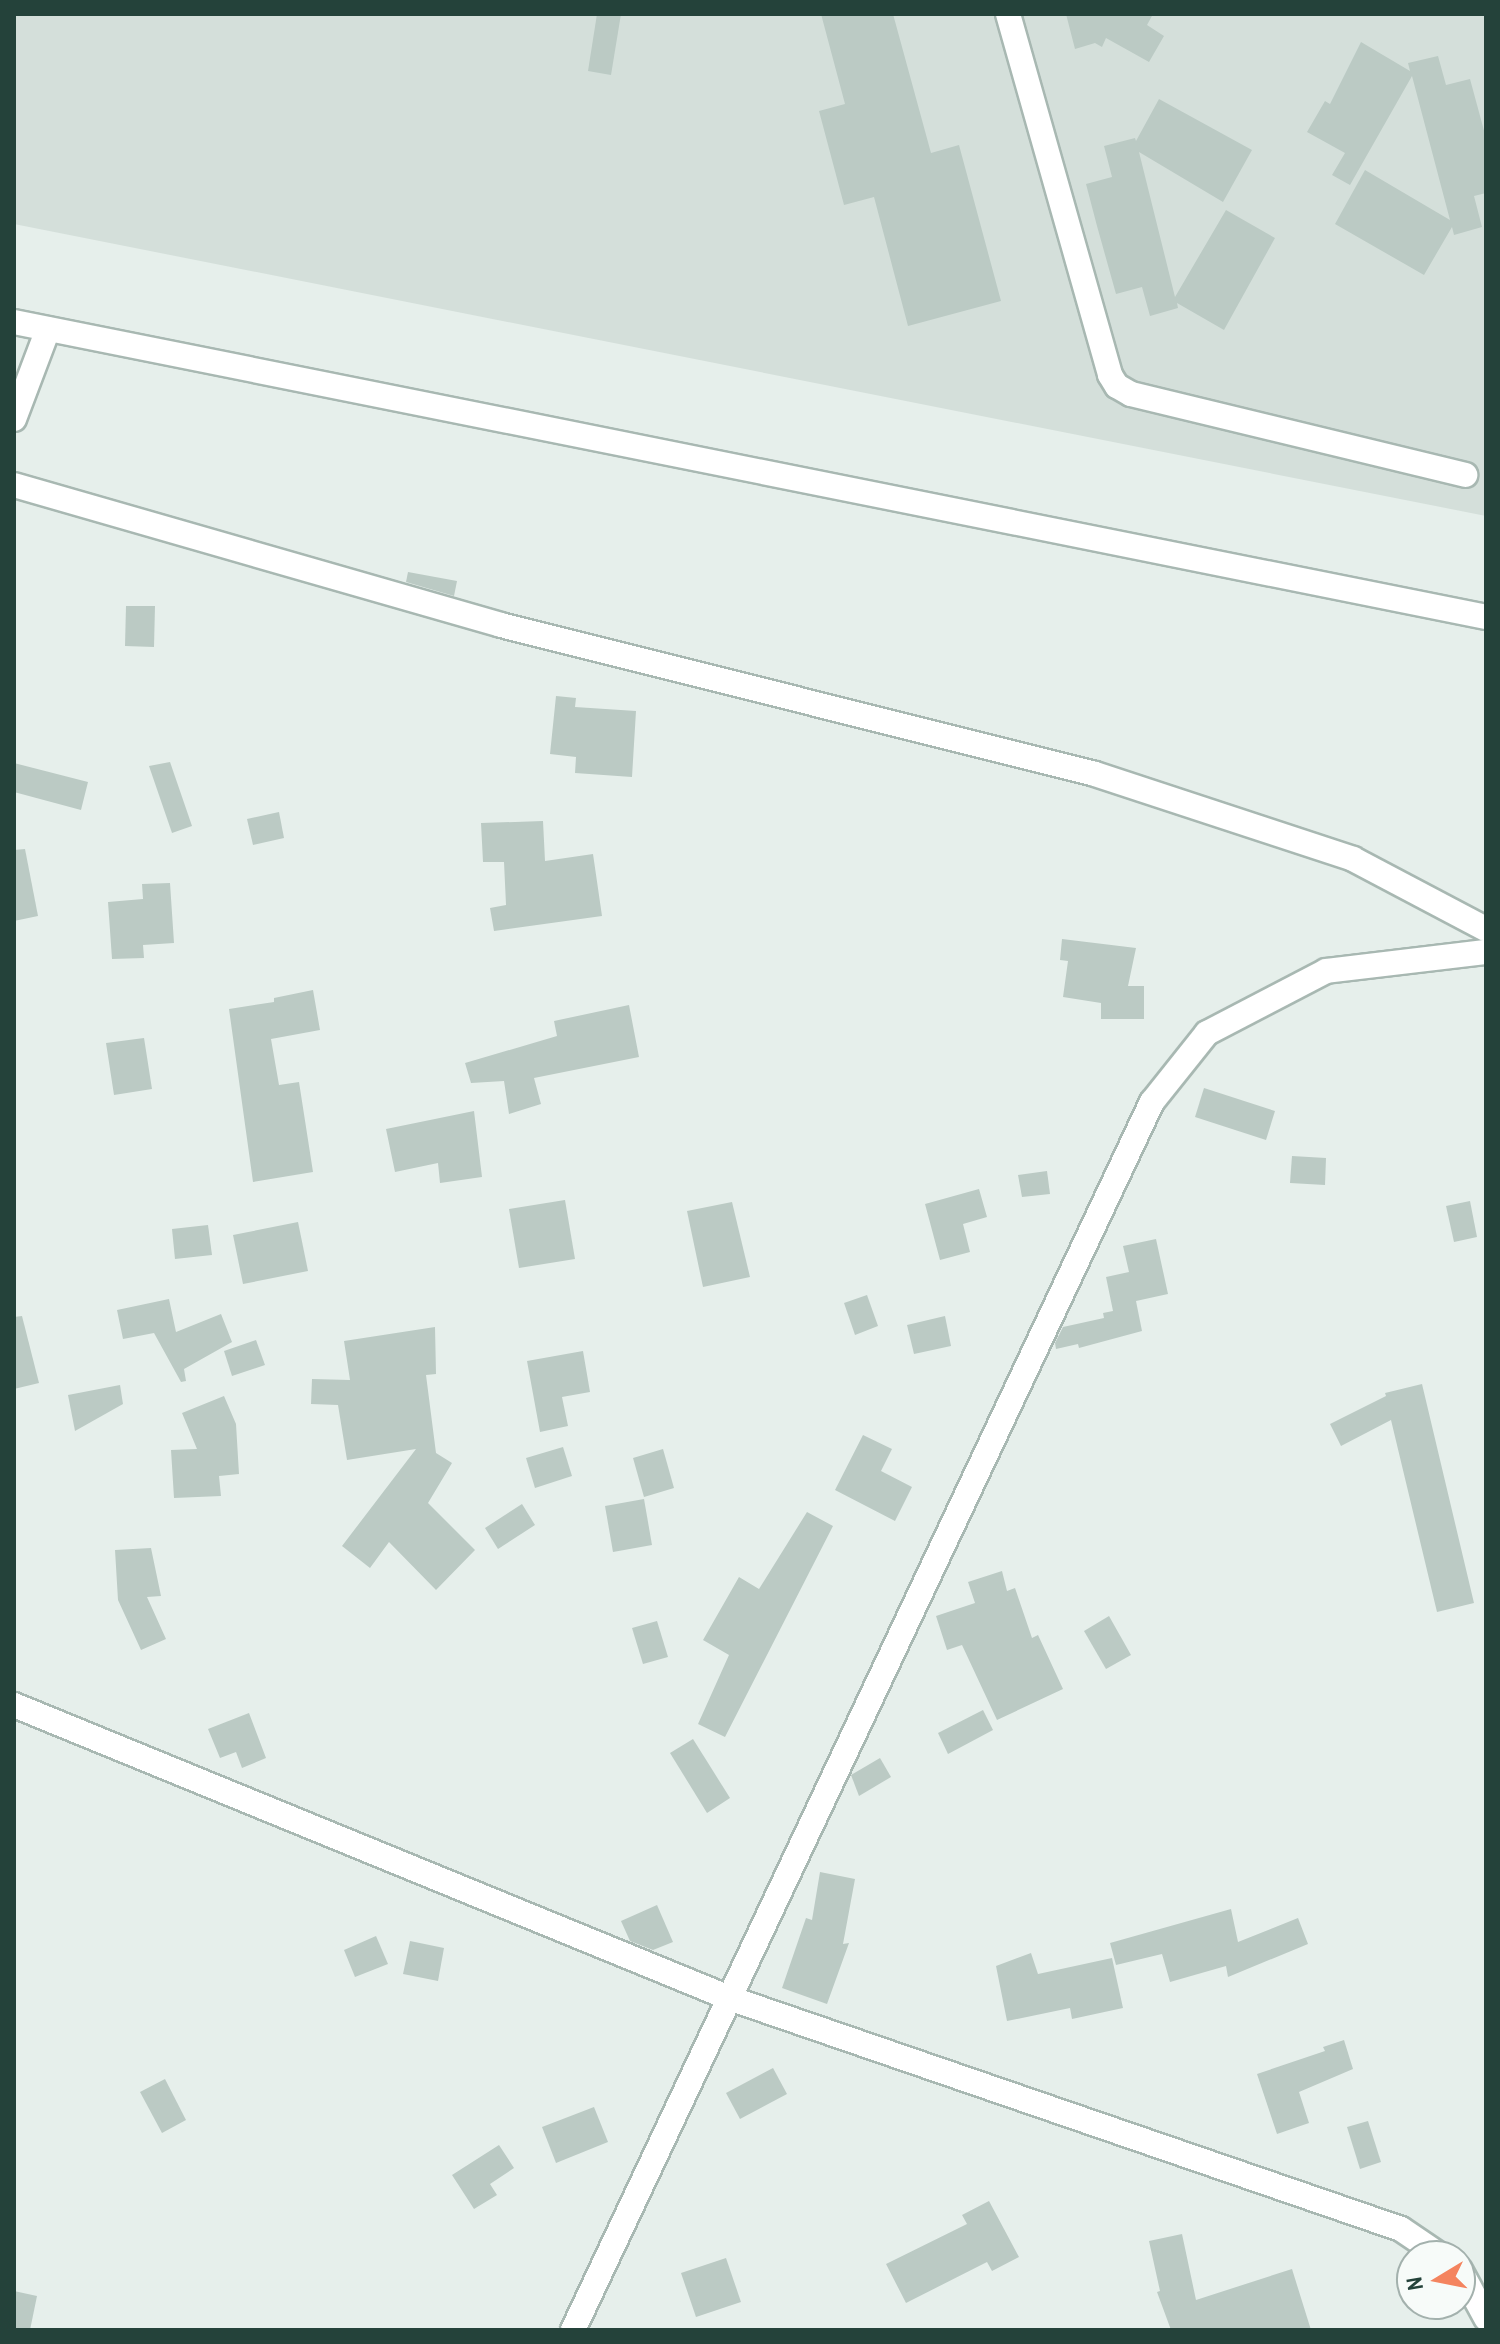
<!DOCTYPE html>
<html>
<head>
<meta charset="utf-8">
<style>
	body { margin:0 }
	#map { position:relative; width:1500px; height:2344px; overflow:hidden; background:#e6efeb; font-family:"Archivo Narrow",sans-serif }
	div>[style] { position:absolute }
	.built>* { inset:0; background:#d4dfda }
	.building>* { inset:0; background:#bbcac4 }
	.roads { filter:drop-shadow(2px 0 #a8b8b2) drop-shadow(-2px 0 #a8b8b2) drop-shadow(0 2px #a8b8b2) drop-shadow(0 -2px #a8b8b2) }
	.minor>* { height:24px; margin:-12px; padding:0 12px; transform-origin:12px; border-radius:12px; background:#fff }
	span { translate:-50% -50%; white-space:nowrap; text-align:center; line-height:1.15; -webkit-text-stroke:6px #f7fbf9; paint-order:stroke }
	.frame { position:absolute; inset:0; border:16px solid #24423a; pointer-events:none }
	.north { position:absolute; left:1396px; top:2240px; width:80px; height:80px; box-sizing:border-box; background:#f7fbf9; border:2px solid #a3b1ad; border-radius:50%; rotate:260deg; font-size:22px; font-weight:700; line-height:32px; text-align:center; color:#24423a }
	.north::after { content:''; display:block; margin:auto; width:28px; height:36px; background:#f4845f; clip-path:polygon(50% 0,100% 100%,50% 72%,0 100%) }
</style>
</head>
<body>
<div id="map">
	<div class="built">
		<i style="clip-path:polygon(14px 14px,1486px 14px,1486px 516px,14px 224px)"></i>
	</div>
	<div class="building">
		<i style="clip-path:polygon(597px 14px,621px 14px,611px 75px,588px 71px)"></i>
		<i style="clip-path:polygon(821px 14px,893px 14px,931px 153px,959px 145px,1001px 301px,908px 326px,874px 197px,844px 205px,819px 111px,845px 104px)"></i>
		<i style="clip-path:polygon(1066px 14px,1153px 14px,1147px 25px,1164px 36px,1149px 62px,1106px 38px,1102px 47px,1095px 43px,1075px 49px)"></i>
		<i style="clip-path:polygon(1361px 42px,1410px 71px,1408px 63px,1438px 56px,1446px 85px,1470px 79px,1486px 138px,1486px 193px,1474px 196px,1482px 227px,1454px 235px,1452px 227px,1424px 275px,1335px 224px,1365px 170px,1450px 220px,1412px 76px,1350px 185px,1332px 175px,1345px 153px,1307px 132px,1325px 101px,1330px 104px)"></i>
		<i style="clip-path:polygon(1159px 99px,1252px 150px,1223px 202px,1139px 152px,1175px 297px,1226px 210px,1275px 238px,1224px 330px,1177px 303px,1178px 308px,1150px 316px,1142px 287px,1116px 294px,1097px 226px,1086px 184px,1112px 177px,1104px 146px,1135px 138px,1136px 141px)"></i>
		<i style="clip-path:polygon(408px 572px,457px 581px,454px 596px,406px 582px)"></i>
		<i style="clip-path:polygon(126px 606px,155px 606px,154px 647px,125px 646px)"></i>
		<i style="clip-path:polygon(556px 696px,576px 698px,575px 707px,636px 711px,632px 777px,575px 773px,576px 757px,550px 754px)"></i>
		<i style="clip-path:polygon(170px 762px,192px 826px,172px 833px,149px 766px)"></i>
		<i style="clip-path:polygon(14px 763px,88px 782px,81px 810px,14px 792px)"></i>
		<i style="clip-path:polygon(279px 812px,284px 838px,253px 845px,247px 819px)"></i>
		<i style="clip-path:polygon(543px 821px,545px 861px,593px 854px,602px 916px,494px 931px,490px 908px,506px 905px,504px 862px,483px 862px,481px 823px)"></i>
		<i style="clip-path:polygon(25px 849px,38px 916px,14px 921px,14px 850px)"></i>
		<i style="clip-path:polygon(170px 883px,174px 943px,143px 945px,144px 958px,112px 959px,108px 902px,143px 899px,142px 884px)"></i>
		<i style="clip-path:polygon(1062px 939px,1136px 948px,1128px 986px,1144px 986px,1144px 1019px,1101px 1019px,1101px 1003px,1063px 997px,1068px 961px,1060px 960px)"></i>
		<i style="clip-path:polygon(313px 990px,320px 1030px,271px 1039px,279px 1085px,299px 1082px,313px 1172px,253px 1182px,229px 1009px,274px 1002px,274px 998px)"></i>
		<i style="clip-path:polygon(629px 1005px,639px 1057px,534px 1078px,541px 1104px,509px 1114px,504px 1081px,471px 1083px,465px 1063px,557px 1036px,554px 1021px)"></i>
		<i style="clip-path:polygon(144px 1038px,152px 1089px,114px 1095px,106px 1043px)"></i>
		<i style="clip-path:polygon(1204px 1088px,1275px 1111px,1266px 1140px,1195px 1117px)"></i>
		<i style="clip-path:polygon(474px 1111px,482px 1177px,440px 1183px,438px 1163px,395px 1172px,386px 1129px)"></i>
		<i style="clip-path:polygon(1292px 1156px,1326px 1158px,1325px 1185px,1290px 1183px)"></i>
		<i style="clip-path:polygon(1047px 1171px,1050px 1194px,1022px 1197px,1018px 1175px)"></i>
		<i style="clip-path:polygon(979px 1189px,987px 1217px,963px 1224px,970px 1252px,940px 1260px,925px 1204px)"></i>
		<i style="clip-path:polygon(565px 1200px,575px 1259px,519px 1268px,509px 1209px)"></i>
		<i style="clip-path:polygon(1470px 1201px,1477px 1237px,1454px 1242px,1446px 1206px)"></i>
		<i style="clip-path:polygon(732px 1202px,750px 1277px,703px 1287px,687px 1211px)"></i>
		<i style="clip-path:polygon(298px 1222px,308px 1271px,243px 1284px,233px 1235px)"></i>
		<i style="clip-path:polygon(208px 1225px,212px 1255px,175px 1259px,172px 1229px)"></i>
		<i style="clip-path:polygon(1156px 1239px,1168px 1294px,1136px 1301px,1142px 1331px,1079px 1348px,1078px 1344px,1056px 1349px,1055px 1343px,1063px 1327px,1104px 1318px,1103px 1313px,1113px 1311px,1106px 1277px,1129px 1272px,1123px 1246px)"></i>
		<i style="clip-path:polygon(867px 1295px,878px 1326px,855px 1335px,844px 1303px)"></i>
		<i style="clip-path:polygon(169px 1299px,176px 1332px,221px 1314px,232px 1342px,184px 1369px,186px 1381px,181px 1382px,154px 1333px,123px 1339px,117px 1310px)"></i>
		<i style="clip-path:polygon(22px 1316px,39px 1383px,14px 1389px,14px 1317px)"></i>
		<i style="clip-path:polygon(945px 1316px,951px 1346px,914px 1354px,907px 1325px)"></i>
		<i style="clip-path:polygon(435px 1327px,436px 1374px,426px 1375px,436px 1453px,452px 1463px,428px 1503px,475px 1550px,436px 1590px,389px 1542px,370px 1568px,342px 1546px,416px 1449px,347px 1460px,338px 1405px,311px 1404px,312px 1379px,350px 1380px,344px 1341px)"></i>
		<i style="clip-path:polygon(256px 1340px,265px 1365px,232px 1376px,224px 1351px)"></i>
		<i style="clip-path:polygon(583px 1351px,590px 1392px,562px 1397px,568px 1426px,540px 1432px,527px 1361px)"></i>
		<i style="clip-path:polygon(1422px 1384px,1474px 1603px,1437px 1612px,1391px 1420px,1341px 1446px,1330px 1424px,1386px 1396px,1385px 1393px)"></i>
		<i style="clip-path:polygon(120px 1385px,123px 1404px,75px 1431px,68px 1395px)"></i>
		<i style="clip-path:polygon(224px 1396px,236px 1424px,239px 1474px,219px 1476px,221px 1496px,174px 1498px,171px 1450px,197px 1449px,182px 1413px)"></i>
		<i style="clip-path:polygon(863px 1435px,892px 1449px,881px 1471px,912px 1487px,895px 1521px,835px 1490px)"></i>
		<i style="clip-path:polygon(563px 1447px,572px 1476px,535px 1488px,526px 1458px)"></i>
		<i style="clip-path:polygon(663px 1449px,674px 1488px,644px 1497px,633px 1458px)"></i>
		<i style="clip-path:polygon(644px 1499px,652px 1545px,613px 1552px,605px 1506px)"></i>
		<i style="clip-path:polygon(522px 1504px,535px 1525px,498px 1549px,485px 1528px)"></i>
		<i style="clip-path:polygon(807px 1512px,833px 1526px,725px 1737px,698px 1724px,729px 1655px,703px 1640px,739px 1577px,759px 1589px)"></i>
		<i style="clip-path:polygon(151px 1548px,161px 1596px,147px 1597px,166px 1639px,141px 1650px,118px 1600px,115px 1550px)"></i>
		<i style="clip-path:polygon(1002px 1571px,1007px 1591px,1015px 1588px,1032px 1638px,1038px 1635px,1063px 1689px,997px 1720px,962px 1645px,947px 1650px,936px 1616px,975px 1603px,968px 1582px)"></i>
		<i style="clip-path:polygon(1109px 1616px,1131px 1655px,1106px 1669px,1084px 1631px)"></i>
		<i style="clip-path:polygon(657px 1621px,668px 1657px,643px 1664px,632px 1628px)"></i>
		<i style="clip-path:polygon(983px 1710px,993px 1730px,948px 1754px,938px 1733px)"></i>
		<i style="clip-path:polygon(249px 1713px,266px 1758px,242px 1768px,236px 1752px,220px 1758px,208px 1729px)"></i>
		<i style="clip-path:polygon(693px 1739px,730px 1798px,707px 1813px,670px 1753px)"></i>
		<i style="clip-path:polygon(880px 1758px,891px 1777px,859px 1796px,851px 1775px)"></i>
		<i style="clip-path:polygon(820px 1872px,855px 1879px,843px 1944px,849px 1943px,827px 2004px,782px 1988px,806px 1918px,812px 1920px)"></i>
		<i style="clip-path:polygon(657px 1905px,673px 1942px,653px 1950px,630px 1941px,621px 1921px)"></i>
		<i style="clip-path:polygon(1231px 1909px,1238px 1942px,1298px 1918px,1308px 1944px,1228px 1977px,1226px 1966px,1170px 1982px,1162px 1954px,1116px 1965px,1110px 1943px)"></i>
		<i style="clip-path:polygon(376px 1936px,388px 1964px,355px 1977px,344px 1950px)"></i>
		<i style="clip-path:polygon(410px 1941px,444px 1948px,438px 1981px,403px 1974px)"></i>
		<i style="clip-path:polygon(1031px 1953px,1038px 1974px,1112px 1958px,1123px 2008px,1072px 2019px,1070px 2008px,1007px 2021px,996px 1966px)"></i>
		<i style="clip-path:polygon(1344px 2040px,1353px 2069px,1299px 2092px,1309px 2123px,1277px 2134px,1257px 2074px,1325px 2051px,1323px 2047px)"></i>
		<i style="clip-path:polygon(773px 2068px,787px 2094px,740px 2119px,726px 2093px)"></i>
		<i style="clip-path:polygon(165px 2079px,186px 2120px,162px 2133px,140px 2092px)"></i>
		<i style="clip-path:polygon(594px 2107px,608px 2142px,556px 2163px,542px 2127px)"></i>
		<i style="clip-path:polygon(1368px 2121px,1381px 2162px,1360px 2169px,1347px 2127px)"></i>
		<i style="clip-path:polygon(499px 2145px,514px 2168px,490px 2184px,497px 2195px,474px 2209px,452px 2175px)"></i>
		<i style="clip-path:polygon(989px 2201px,1019px 2257px,992px 2271px,987px 2262px,906px 2303px,886px 2264px,967px 2224px,962px 2215px)"></i>
		<i style="clip-path:polygon(1182px 2234px,1196px 2300px,1292px 2269px,1311px 2330px,1171px 2330px,1157px 2292px,1160px 2291px,1149px 2241px)"></i>
		<i style="clip-path:polygon(726px 2258px,741px 2302px,696px 2317px,681px 2273px)"></i>
		<i style="clip-path:polygon(14px 2291px,37px 2296px,30px 2330px,14px 2330px)"></i>
	</div>
	<div class="roads">
		<div class="minor">
			<i style="left:1008px;top:14px;width:375px;rotate:74.2deg"></i>
			<i style="left:1110px;top:375px;width:13px;rotate:58deg"></i>
			<i style="left:1117px;top:386px;width:16px;rotate:30deg"></i>
			<i style="left:1131px;top:394px;width:344px;rotate:13.6deg"></i>
			<i style="left:14px;top:322px;width:1501px;rotate:11.33deg"></i>
			<i style="left:14px;top:419px;width:96px;rotate:-69.3deg"></i>
			<i style="left:14px;top:485px;width:507px;rotate:16.04deg"></i>
			<i style="left:501px;top:625px;width:612px;rotate:14.08deg"></i>
			<i style="left:1095px;top:774px;width:272px;rotate:18.2deg"></i>
			<i style="left:1353px;top:859px;width:150px;rotate:27.8deg"></i>
			<i style="left:14px;top:1705px;width:776px;rotate:22.27deg"></i>
			<i style="left:732px;top:1999px;width:707px;rotate:18.97deg"></i>
			<i style="left:1401px;top:2229px;width:48px;rotate:34deg"></i>
			<i style="left:1460px;top:2270px;width:55px;rotate:61.6deg"></i>
			<i style="left:573px;top:2330px;width:1358px;rotate:-64.76deg"></i>
			<i style="left:1152px;top:1102px;width:88px;rotate:-51.4deg"></i>
			<i style="left:1207px;top:1033px;width:134px;rotate:-27.5deg"></i>
			<i style="left:1326px;top:971px;width:161px;rotate:-6.8deg"></i>
		</div>
	</div>
	<div class="frame"></div>
	<div class="north">N</div>
</div>
</body>
</html>
